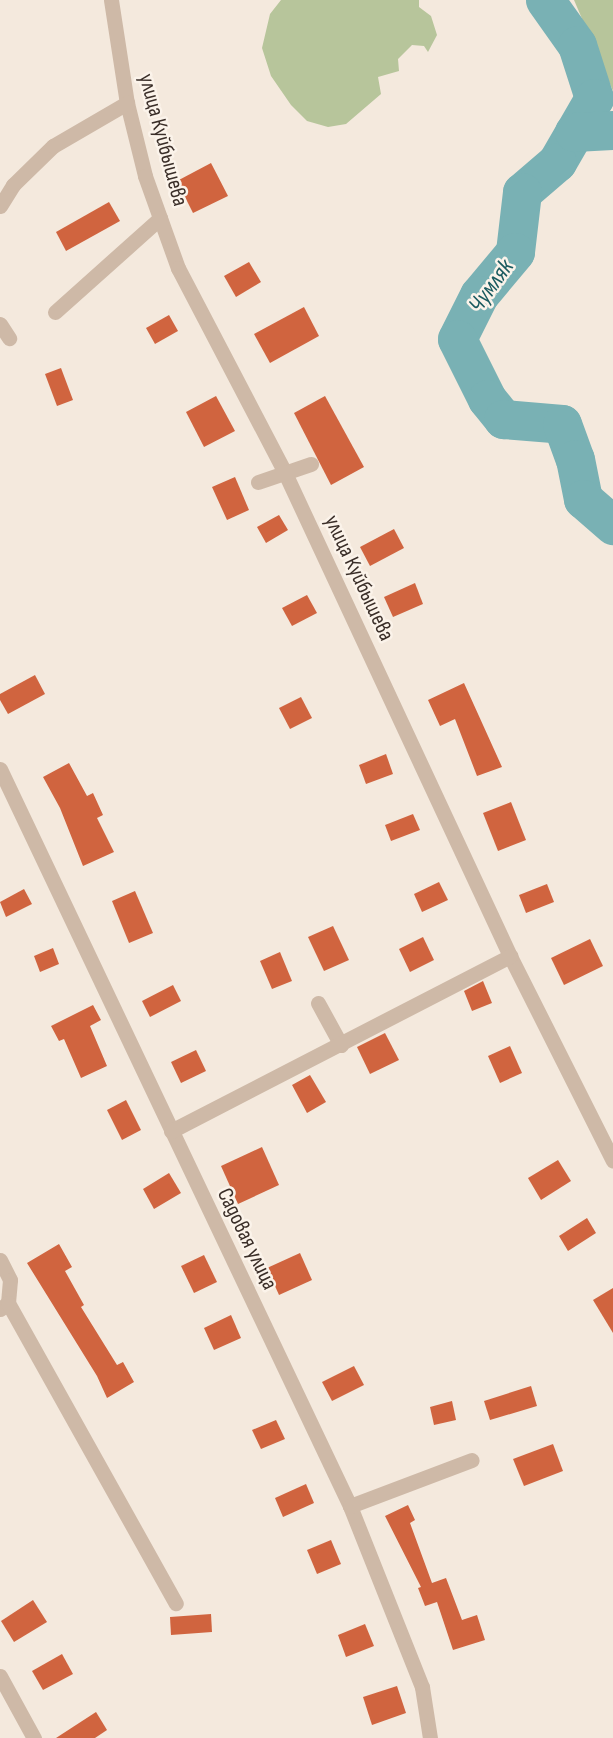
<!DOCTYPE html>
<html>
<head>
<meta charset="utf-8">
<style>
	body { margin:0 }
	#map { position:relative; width:613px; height:1738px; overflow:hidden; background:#f4e9dd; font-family:"Sofia Sans Condensed",sans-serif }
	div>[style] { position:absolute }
	.green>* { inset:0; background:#b7c59b }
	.river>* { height:39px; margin:-19.5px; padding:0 19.5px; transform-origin:19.5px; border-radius:19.5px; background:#79b1b4 }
	.building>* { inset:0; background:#d0643f }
	.minor>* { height:15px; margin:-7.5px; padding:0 7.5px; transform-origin:7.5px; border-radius:7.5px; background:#ceb9a7 }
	span { translate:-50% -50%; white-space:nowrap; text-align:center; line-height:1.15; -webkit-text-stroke:5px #fbf3ea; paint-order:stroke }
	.street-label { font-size:22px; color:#3a2e28 }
	.water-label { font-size:24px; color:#1a5a5f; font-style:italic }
</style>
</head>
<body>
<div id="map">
	<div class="green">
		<i style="clip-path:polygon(281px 0,419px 0,419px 7px,431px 16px,437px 35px,428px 52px,424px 46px,412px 45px,398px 59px,399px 71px,378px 77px,381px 94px,346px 124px,328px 127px,307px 121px,291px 105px,271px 76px,262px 48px,270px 14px)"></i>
		<i style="clip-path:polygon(574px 0,613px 0,613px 91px)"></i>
	</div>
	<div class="river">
		<i style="left:545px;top:0;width:55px;rotate:54.6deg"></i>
		<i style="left:577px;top:45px;width:56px;rotate:72.2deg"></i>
		<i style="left:594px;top:98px;width:74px;rotate:120deg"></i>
		<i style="left:557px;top:162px;width:46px;rotate:139.4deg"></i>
		<i style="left:522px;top:192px;width:60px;rotate:96.7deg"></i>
		<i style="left:515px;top:252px;width:56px;rotate:129.9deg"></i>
		<i style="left:479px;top:295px;width:49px;rotate:116.6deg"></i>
		<i style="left:457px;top:339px;width:67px;rotate:63.4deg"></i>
		<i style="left:487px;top:399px;width:26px;rotate:51deg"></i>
		<i style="left:503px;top:419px;width:59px;rotate:4.8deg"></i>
		<i style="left:562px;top:424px;width:37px;rotate:70deg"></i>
		<i style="left:575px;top:459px;width:41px;rotate:78.7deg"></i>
		<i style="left:583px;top:499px;width:40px;rotate:41deg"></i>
		<i style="left:574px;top:132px;width:39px;rotate:-3deg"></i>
	</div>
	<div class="building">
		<i style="clip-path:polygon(211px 163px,228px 196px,193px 213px,177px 181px)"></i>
		<i style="clip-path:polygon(109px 202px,120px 221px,66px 251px,56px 232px)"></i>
		<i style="clip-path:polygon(249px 262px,261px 282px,236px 297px,224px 276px)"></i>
		<i style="clip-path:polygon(304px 307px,319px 336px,270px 363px,254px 334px)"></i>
		<i style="clip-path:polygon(169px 315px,178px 331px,155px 344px,146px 328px)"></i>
		<i style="clip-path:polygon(61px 368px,73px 400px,57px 406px,45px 374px)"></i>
		<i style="clip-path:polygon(216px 396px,235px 431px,204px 447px,186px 412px)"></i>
		<i style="clip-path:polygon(325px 396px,364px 467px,331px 485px,294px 413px)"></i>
		<i style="clip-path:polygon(235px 477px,249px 510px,227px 520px,212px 487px)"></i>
		<i style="clip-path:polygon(279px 515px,288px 530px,266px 543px,257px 527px)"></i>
		<i style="clip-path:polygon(394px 529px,404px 548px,370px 566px,360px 547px)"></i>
		<i style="clip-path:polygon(415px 583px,423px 604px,393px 617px,384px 597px)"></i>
		<i style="clip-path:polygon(307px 595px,317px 613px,292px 626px,282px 608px)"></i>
		<i style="clip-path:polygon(35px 675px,45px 694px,8px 714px,0 700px,0 694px)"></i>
		<i style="clip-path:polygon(464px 683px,502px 767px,477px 776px,455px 719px,440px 726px,428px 700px)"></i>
		<i style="clip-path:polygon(301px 697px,312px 718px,290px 729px,279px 708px)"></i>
		<i style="clip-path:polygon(386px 754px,393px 774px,366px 784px,359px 765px)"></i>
		<i style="clip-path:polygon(69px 763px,87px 796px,93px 793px,103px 815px,97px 818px,114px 852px,83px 866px,60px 808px,43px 777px)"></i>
		<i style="clip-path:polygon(511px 802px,526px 840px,498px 851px,483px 813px)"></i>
		<i style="clip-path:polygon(413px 814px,420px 830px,391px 841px,385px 825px)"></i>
		<i style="clip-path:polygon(439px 882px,448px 900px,422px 912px,414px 894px)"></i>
		<i style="clip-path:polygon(547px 884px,554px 902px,526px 913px,519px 895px)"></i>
		<i style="clip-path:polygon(24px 889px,32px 904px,6px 917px,0 902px)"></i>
		<i style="clip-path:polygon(135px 891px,153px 933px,129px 943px,112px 901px)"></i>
		<i style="clip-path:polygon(333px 926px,349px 960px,324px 971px,308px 937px)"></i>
		<i style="clip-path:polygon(423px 937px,434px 960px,410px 972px,399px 949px)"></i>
		<i style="clip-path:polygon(590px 939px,603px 966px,564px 985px,551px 958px)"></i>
		<i style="clip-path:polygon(53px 948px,59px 964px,40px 972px,34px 956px)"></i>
		<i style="clip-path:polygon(280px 952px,292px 981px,272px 989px,260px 961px)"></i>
		<i style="clip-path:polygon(483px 981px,492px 1003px,472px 1011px,464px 991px)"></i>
		<i style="clip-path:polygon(173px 985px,181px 1001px,150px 1017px,142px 1001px)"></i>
		<i style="clip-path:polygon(93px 1005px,101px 1020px,90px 1026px,107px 1066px,81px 1078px,64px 1039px,59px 1041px,51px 1026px)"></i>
		<i style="clip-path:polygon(385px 1033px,399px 1060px,370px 1074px,357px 1047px)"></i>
		<i style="clip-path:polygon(510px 1046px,522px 1073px,500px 1083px,488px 1056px)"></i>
		<i style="clip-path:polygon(196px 1050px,206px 1071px,181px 1083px,171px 1062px)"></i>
		<i style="clip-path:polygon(310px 1075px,326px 1102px,307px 1113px,292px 1085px)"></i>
		<i style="clip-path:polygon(126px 1100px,141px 1130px,122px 1140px,107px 1110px)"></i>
		<i style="clip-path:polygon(262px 1147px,279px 1185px,238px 1204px,221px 1166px)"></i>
		<i style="clip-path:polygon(558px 1160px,571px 1181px,541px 1200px,528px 1178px)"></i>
		<i style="clip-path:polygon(169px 1173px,181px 1193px,154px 1209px,143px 1189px)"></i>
		<i style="clip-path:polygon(587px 1218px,596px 1233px,568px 1251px,559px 1236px)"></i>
		<i style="clip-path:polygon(59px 1244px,72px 1267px,65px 1271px,84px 1305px,81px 1307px,117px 1365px,123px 1362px,134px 1382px,107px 1398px,97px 1376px,27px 1263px)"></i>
		<i style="clip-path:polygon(300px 1253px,312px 1280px,279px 1295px,267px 1268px)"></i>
		<i style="clip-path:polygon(204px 1255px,217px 1282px,194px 1293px,181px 1266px)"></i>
		<i style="clip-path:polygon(613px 1288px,613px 1333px,593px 1300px)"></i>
		<i style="clip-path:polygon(231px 1315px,241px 1338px,214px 1350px,204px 1328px)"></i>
		<i style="clip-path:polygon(354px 1366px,364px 1385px,332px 1401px,322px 1382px)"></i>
		<i style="clip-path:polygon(531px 1386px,537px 1406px,490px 1420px,484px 1401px)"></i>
		<i style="clip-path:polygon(452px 1401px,456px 1420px,434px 1425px,430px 1407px)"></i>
		<i style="clip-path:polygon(276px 1420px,285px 1439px,261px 1449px,252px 1430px)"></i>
		<i style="clip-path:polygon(553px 1444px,563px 1471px,524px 1486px,513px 1459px)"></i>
		<i style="clip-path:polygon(306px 1484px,314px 1503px,283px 1517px,275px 1498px)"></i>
		<i style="clip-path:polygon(408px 1505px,415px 1520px,410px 1523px,432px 1583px,446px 1578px,462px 1620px,477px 1615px,485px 1640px,453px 1650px,437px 1602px,425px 1606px,418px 1588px,421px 1587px,385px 1516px)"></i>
		<i style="clip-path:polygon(331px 1540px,341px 1564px,317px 1574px,307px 1550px)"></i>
		<i style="clip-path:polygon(33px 1600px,47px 1622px,14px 1642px,1px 1621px)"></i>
		<i style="clip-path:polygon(211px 1614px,212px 1632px,171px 1635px,170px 1617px)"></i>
		<i style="clip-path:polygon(365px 1624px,374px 1646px,346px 1657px,338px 1635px)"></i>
		<i style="clip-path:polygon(62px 1654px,73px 1674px,43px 1690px,32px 1671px)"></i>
		<i style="clip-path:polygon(397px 1686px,406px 1713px,372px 1725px,363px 1697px)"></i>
		<i style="clip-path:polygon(96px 1712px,107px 1730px,95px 1738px,56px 1738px)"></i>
	</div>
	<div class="minor">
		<i style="left:111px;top:0;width:104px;rotate:81.2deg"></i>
		<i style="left:127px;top:103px;width:75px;rotate:76.1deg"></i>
		<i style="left:145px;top:176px;width:98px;rotate:70.3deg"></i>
		<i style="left:178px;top:268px;width:231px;rotate:62.4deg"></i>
		<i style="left:285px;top:473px;width:533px;rotate:65.02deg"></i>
		<i style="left:510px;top:956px;width:229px;rotate:63.3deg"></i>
		<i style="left:0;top:206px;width:25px;rotate:-58deg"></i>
		<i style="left:13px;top:185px;width:56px;rotate:-44.3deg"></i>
		<i style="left:53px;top:146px;width:86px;rotate:-30.2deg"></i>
		<i style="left:55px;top:312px;width:141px;rotate:-41.8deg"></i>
		<i style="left:0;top:324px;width:17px;rotate:57deg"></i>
		<i style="left:258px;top:482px;width:56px;rotate:-18.8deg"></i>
		<i style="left:0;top:769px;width:816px;rotate:64.6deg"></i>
		<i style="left:350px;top:1506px;width:195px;rotate:68.3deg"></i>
		<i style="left:422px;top:1687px;width:52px;rotate:81.1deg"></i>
		<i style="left:318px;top:1003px;width:48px;rotate:61.3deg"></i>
		<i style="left:171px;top:1131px;width:382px;rotate:-27.3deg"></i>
		<i style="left:0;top:1260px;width:22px;rotate:63deg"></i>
		<i style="left:10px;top:1280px;width:23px;rotate:95deg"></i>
		<i style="left:0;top:1309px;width:10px;rotate:-37deg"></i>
		<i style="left:8px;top:1303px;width:344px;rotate:60.8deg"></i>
		<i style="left:350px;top:1506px;width:130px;rotate:-20.7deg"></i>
		<i style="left:0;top:1676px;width:71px;rotate:61.3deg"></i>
	</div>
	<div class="street-label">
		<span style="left:163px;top:140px;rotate:75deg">улица Куйбышева</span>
		<span style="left:359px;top:578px;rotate:65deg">улица Куйбышева</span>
		<span style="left:247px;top:1239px;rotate:64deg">Садовая улица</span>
	</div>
	<div class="water-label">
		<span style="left:491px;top:286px;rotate:-54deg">Чумляк</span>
	</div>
</div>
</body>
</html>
